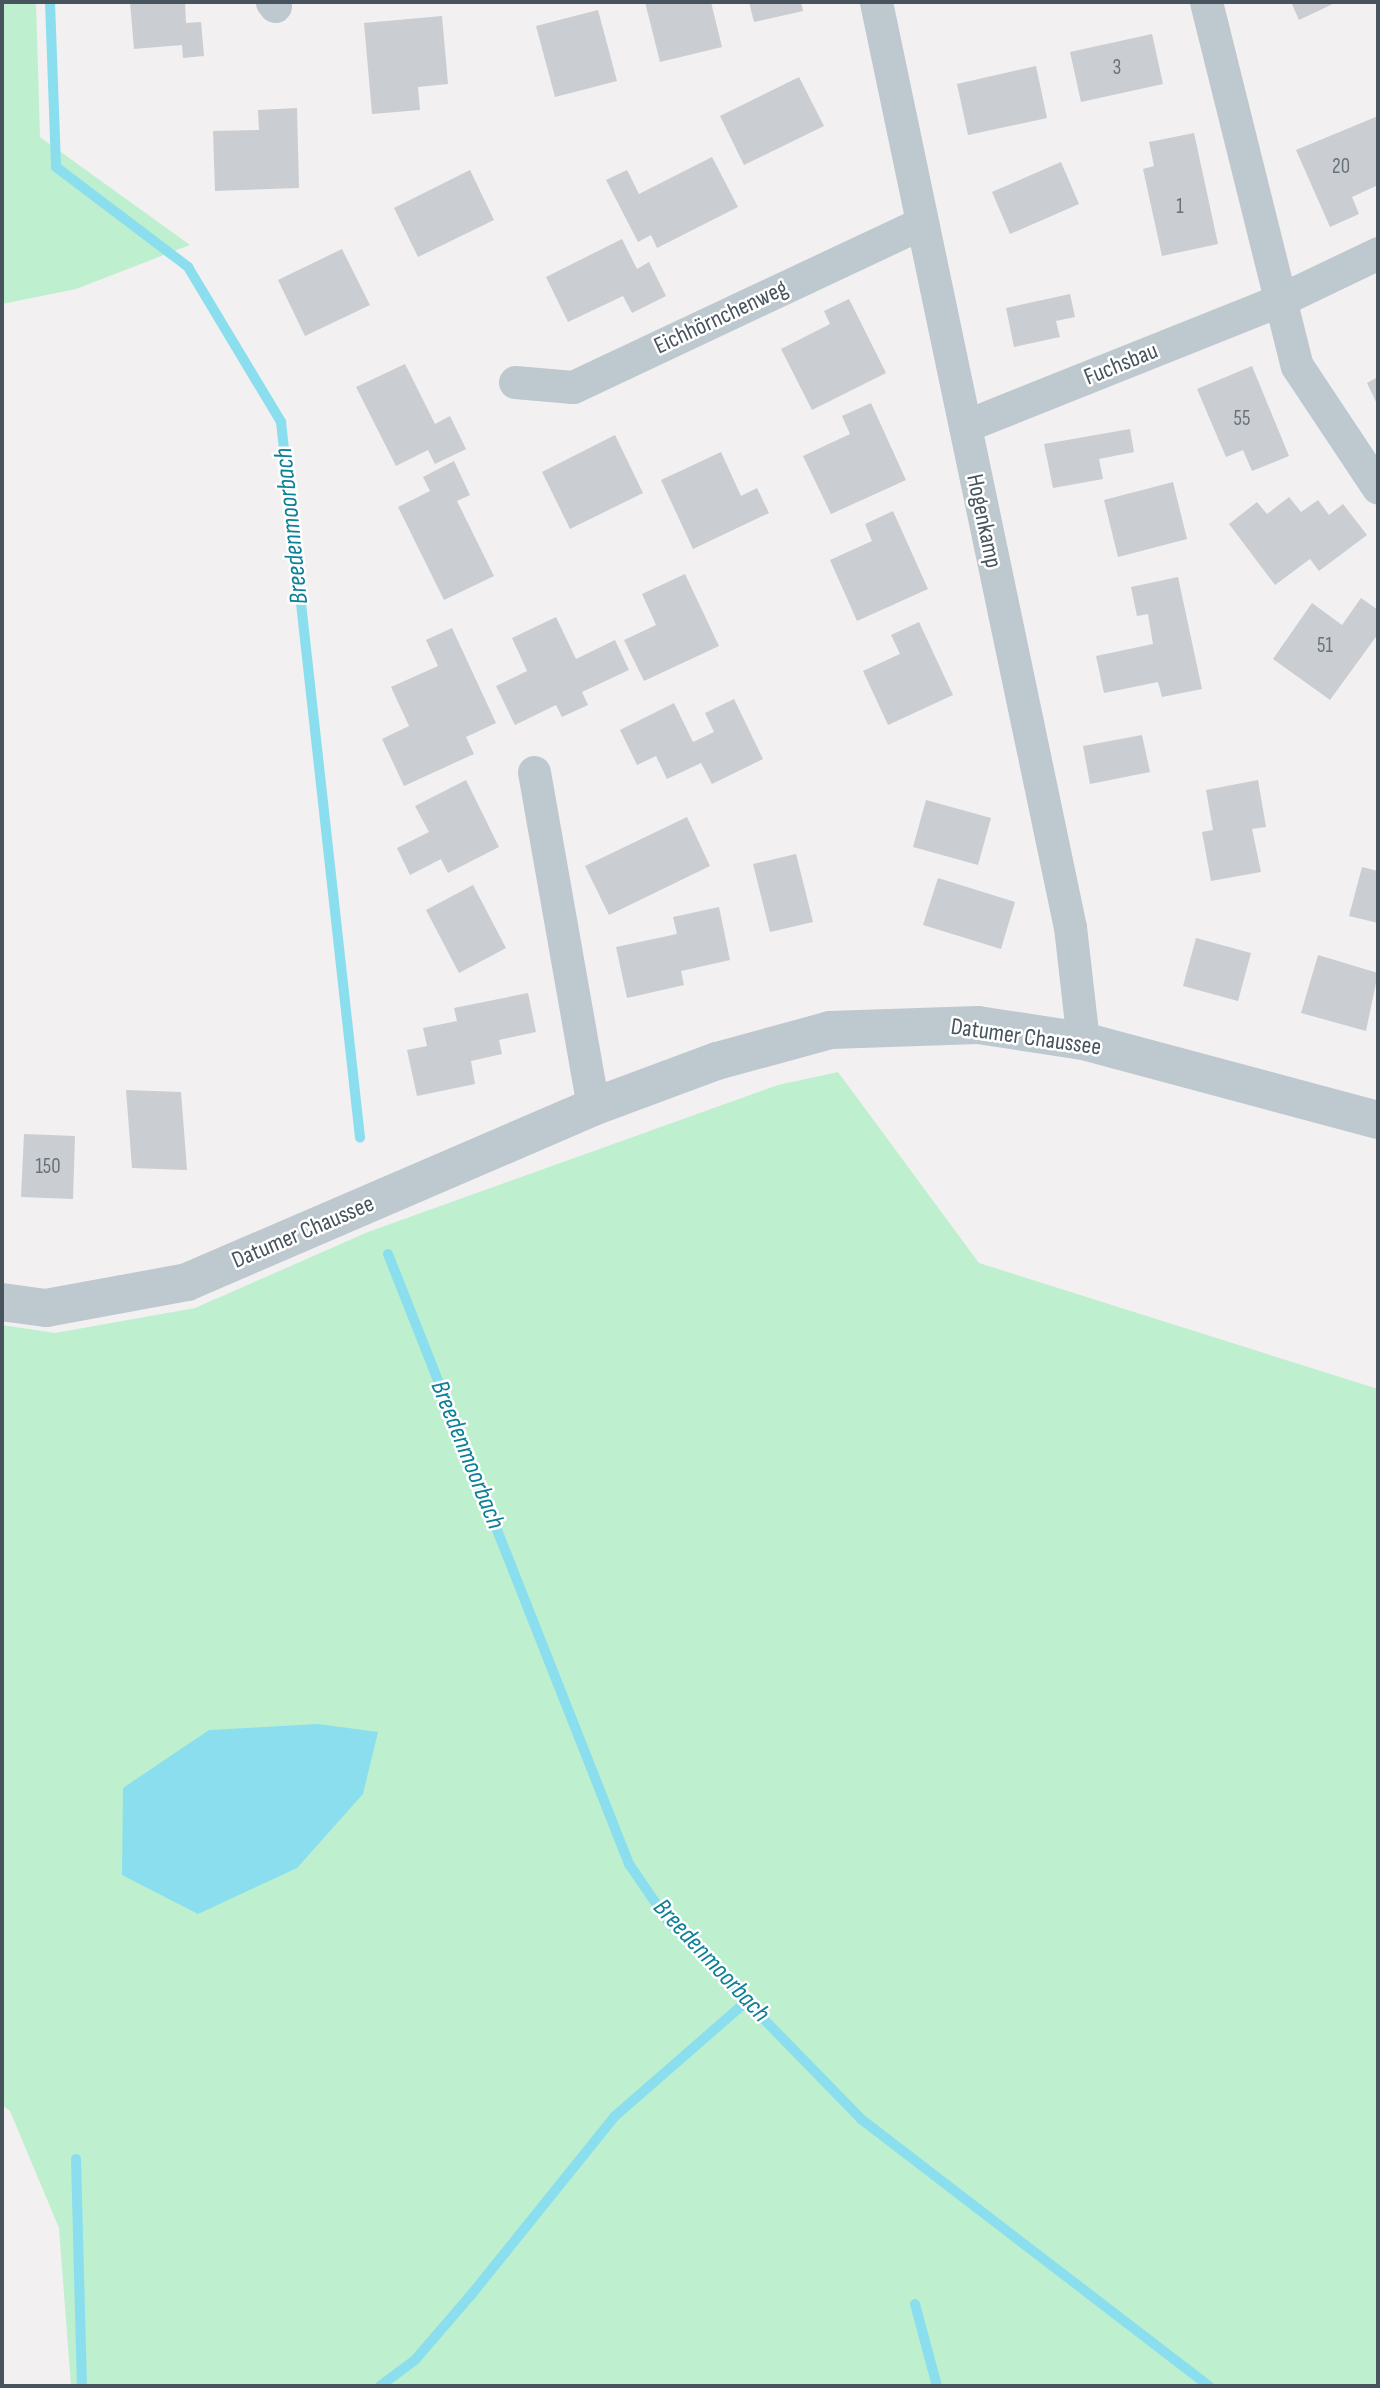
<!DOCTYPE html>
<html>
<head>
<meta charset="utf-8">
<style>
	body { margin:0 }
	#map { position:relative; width:1380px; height:2388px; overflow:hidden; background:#f2f0f0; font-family:"Sofia Sans Condensed",sans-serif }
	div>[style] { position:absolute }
	.green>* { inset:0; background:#bef0cf }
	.water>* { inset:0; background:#8adeee }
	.stream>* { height:10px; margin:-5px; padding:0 5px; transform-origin:5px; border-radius:5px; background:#8adeee }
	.building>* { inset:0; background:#cacdd2 }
	.minor>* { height:33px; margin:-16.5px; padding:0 16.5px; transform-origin:16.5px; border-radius:16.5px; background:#bdc8cf }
	.tertiary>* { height:38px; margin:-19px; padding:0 19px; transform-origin:19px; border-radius:19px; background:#bdc8cf }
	span { translate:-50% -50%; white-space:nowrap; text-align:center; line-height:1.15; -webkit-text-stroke:5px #fff; paint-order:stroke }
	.number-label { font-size:21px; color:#68727b }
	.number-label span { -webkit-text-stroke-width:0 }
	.street-label { font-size:24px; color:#47545e }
	.water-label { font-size:26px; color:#0b8096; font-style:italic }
	.frame { position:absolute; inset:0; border:4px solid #47545e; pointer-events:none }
</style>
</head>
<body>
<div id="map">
	<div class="green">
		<i style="clip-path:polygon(2px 2px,36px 2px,40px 137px,190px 245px,76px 289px,2px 304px)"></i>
		<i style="clip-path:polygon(838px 1072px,979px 1263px,1378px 1389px,1378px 2386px,71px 2386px,59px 2228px,10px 2111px,2px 2105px,2px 1325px,55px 1333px,195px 1308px,368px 1232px,778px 1085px)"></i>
	</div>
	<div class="water">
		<i style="clip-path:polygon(318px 1724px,378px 1732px,363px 1794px,297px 1868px,198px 1914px,122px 1875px,123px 1788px,209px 1730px)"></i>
	</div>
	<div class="stream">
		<i style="left:50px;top:2px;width:165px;rotate:87.9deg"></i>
		<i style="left:56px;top:167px;width:166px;rotate:37.1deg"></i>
		<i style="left:188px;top:267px;width:181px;rotate:59deg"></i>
		<i style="left:281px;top:422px;width:720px;rotate:83.7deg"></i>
		<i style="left:388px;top:1254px;width:656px;rotate:68.44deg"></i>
		<i style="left:629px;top:1864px;width:69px;rotate:55.6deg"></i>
		<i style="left:668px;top:1921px;width:277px;rotate:45.7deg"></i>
		<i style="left:861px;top:2119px;width:439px;rotate:37.5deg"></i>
		<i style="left:76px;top:2159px;width:227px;rotate:88.5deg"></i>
		<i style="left:915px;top:2304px;width:85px;rotate:75deg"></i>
		<i style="left:380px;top:2386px;width:44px;rotate:-36.6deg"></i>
		<i style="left:415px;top:2360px;width:86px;rotate:-49.3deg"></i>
		<i style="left:471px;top:2295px;width:228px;rotate:-51.2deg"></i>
		<i style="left:614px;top:2117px;width:176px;rotate:-41.1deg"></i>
	</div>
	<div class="building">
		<i style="clip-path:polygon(130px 2px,185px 2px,186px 23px,201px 22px,204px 56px,183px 58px,182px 45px,134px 49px)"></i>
		<i style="clip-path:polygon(645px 2px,711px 2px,722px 47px,660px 62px)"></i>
		<i style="clip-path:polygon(749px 2px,801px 2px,803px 11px,754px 22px)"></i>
		<i style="clip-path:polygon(1291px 2px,1337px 2px,1299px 20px)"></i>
		<i style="clip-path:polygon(598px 10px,617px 81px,555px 97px,536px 26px)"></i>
		<i style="clip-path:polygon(442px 16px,448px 84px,418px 87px,420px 110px,372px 114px,364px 23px)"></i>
		<i style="clip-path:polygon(1152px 34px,1163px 84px,1081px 102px,1070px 52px)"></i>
		<i style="clip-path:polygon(1036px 66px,1047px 118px,968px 135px,957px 84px)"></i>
		<i style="clip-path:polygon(799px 77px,824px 126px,744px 165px,720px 116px)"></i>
		<i style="clip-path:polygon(297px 108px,299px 188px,215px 191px,213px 131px,259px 130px,258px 110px)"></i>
		<i style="clip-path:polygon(1378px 116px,1378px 185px,1352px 197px,1359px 214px,1330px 227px,1296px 150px)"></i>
		<i style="clip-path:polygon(1194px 133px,1218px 244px,1162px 256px,1143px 169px,1154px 166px,1149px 142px)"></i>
		<i style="clip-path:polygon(712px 157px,738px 207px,657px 248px,651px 235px,638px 242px,606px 180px,627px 170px,639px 194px)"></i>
		<i style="clip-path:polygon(1061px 162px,1079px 204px,1010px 234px,992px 192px)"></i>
		<i style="clip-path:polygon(470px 170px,494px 220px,418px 257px,394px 208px)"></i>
		<i style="clip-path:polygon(622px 239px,637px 269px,649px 262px,666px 296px,632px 313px,623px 296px,568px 322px,546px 277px)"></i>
		<i style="clip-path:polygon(342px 249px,370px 305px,305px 336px,278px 280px)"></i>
		<i style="clip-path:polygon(1070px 294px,1075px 317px,1056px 321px,1060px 337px,1014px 347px,1006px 308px)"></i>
		<i style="clip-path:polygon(849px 299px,886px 373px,812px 410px,781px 349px,830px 324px,824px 311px)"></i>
		<i style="clip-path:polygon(405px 364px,435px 424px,450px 416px,466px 449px,435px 464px,428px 450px,396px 466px,356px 387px)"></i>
		<i style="clip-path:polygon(1252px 366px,1289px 456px,1252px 471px,1243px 450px,1226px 457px,1197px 389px)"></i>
		<i style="clip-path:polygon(1378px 377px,1378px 406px,1367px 383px)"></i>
		<i style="clip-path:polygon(871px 403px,906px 480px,831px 514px,803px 456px,850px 434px,842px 416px)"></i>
		<i style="clip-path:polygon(1130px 429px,1134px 452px,1099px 459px,1103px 479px,1053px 488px,1044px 444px)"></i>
		<i style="clip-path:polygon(615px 435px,643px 493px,570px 529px,542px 472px)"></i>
		<i style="clip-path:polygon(721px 452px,741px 496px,757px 488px,769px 513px,693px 549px,661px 480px)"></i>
		<i style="clip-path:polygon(454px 461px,470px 495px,457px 501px,494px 576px,444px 600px,398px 507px,430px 491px,423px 477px)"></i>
		<i style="clip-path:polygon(1173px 482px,1187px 539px,1118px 557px,1104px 500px)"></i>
		<i style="clip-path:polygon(1289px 497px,1301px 512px,1318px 500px,1329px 515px,1343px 504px,1367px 535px,1319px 571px,1310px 559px,1275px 585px,1229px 524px,1257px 502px,1267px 514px)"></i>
		<i style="clip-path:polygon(893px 511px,928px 589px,857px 621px,830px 560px,872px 541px,865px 524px)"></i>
		<i style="clip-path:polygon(685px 574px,719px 646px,644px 681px,624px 640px,656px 625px,642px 594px)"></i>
		<i style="clip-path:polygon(1178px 577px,1202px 689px,1162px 697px,1158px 682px,1104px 693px,1096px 656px,1153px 644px,1148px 614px,1137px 616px,1131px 587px)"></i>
		<i style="clip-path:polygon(1361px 598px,1378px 610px,1378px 634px,1330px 700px,1273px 659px,1312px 603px,1342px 625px)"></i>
		<i style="clip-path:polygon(556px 617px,576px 659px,615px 640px,629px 670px,582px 692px,588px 705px,562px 717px,556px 705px,515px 725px,496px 686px,527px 671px,512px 638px)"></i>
		<i style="clip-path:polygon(919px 622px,953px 695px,888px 725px,863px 671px,900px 654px,891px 635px)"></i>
		<i style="clip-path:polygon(452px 628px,496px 723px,466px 737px,474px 754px,404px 786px,382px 739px,409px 726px,391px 687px,438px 666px,426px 640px)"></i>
		<i style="clip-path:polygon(734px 699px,763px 759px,712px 784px,701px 763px,667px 779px,656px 756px,637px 765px,620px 730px,674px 703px,693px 742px,714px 732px,705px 713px)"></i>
		<i style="clip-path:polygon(1142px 735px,1150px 772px,1090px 784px,1083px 746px)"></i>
		<i style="clip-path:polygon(466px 780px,499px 847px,448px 873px,441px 859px,410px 875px,397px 848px,429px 832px,415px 806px)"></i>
		<i style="clip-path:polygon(1258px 780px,1266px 827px,1252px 829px,1261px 872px,1211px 881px,1202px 832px,1213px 830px,1206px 790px)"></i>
		<i style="clip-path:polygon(926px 800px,991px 818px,978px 865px,913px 847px)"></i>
		<i style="clip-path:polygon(687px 817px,710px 866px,609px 915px,585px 866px)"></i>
		<i style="clip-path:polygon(796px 854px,813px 922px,770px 932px,753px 864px)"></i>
		<i style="clip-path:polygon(1362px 867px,1378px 871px,1378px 923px,1349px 916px)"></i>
		<i style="clip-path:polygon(938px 878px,1015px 902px,1001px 949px,923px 925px)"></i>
		<i style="clip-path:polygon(473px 885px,506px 948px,459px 973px,426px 910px)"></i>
		<i style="clip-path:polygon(719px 907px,730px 960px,681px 971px,684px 985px,627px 998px,616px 947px,677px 934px,673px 917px)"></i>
		<i style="clip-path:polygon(1196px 938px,1251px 953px,1238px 1001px,1183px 986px)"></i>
		<i style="clip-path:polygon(1318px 955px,1378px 973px,1366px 1031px,1301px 1013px)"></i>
		<i style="clip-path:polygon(528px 993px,536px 1032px,499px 1040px,502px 1054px,471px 1061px,475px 1084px,417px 1096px,407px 1050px,427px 1046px,423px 1028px,457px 1021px,454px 1008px)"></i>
		<i style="clip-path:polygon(126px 1090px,181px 1092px,187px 1170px,132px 1168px)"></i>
		<i style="clip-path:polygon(24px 1134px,75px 1136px,73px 1199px,21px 1197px)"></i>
	</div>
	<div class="minor">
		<i style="left:272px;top:2px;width:5px;rotate:53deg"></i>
		<i style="left:876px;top:2px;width:945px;rotate:78.16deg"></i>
		<i style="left:1070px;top:927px;width:115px;rotate:83.5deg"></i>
		<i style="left:1206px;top:2px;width:375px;rotate:76deg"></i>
		<i style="left:1297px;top:366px;width:146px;rotate:56.4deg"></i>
		<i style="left:515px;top:382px;width:58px;rotate:4.9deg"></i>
		<i style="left:573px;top:387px;width:385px;rotate:-25.2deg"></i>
		<i style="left:965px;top:426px;width:337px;rotate:-21.8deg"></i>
		<i style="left:1278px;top:301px;width:111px;rotate:-25.6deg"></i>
		<i style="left:534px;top:772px;width:340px;rotate:80deg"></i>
	</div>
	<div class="tertiary">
		<i style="left:2px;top:1302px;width:44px;rotate:7.8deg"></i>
		<i style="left:46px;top:1308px;width:143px;rotate:-10.4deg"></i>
		<i style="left:187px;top:1282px;width:442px;rotate:-23.3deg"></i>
		<i style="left:593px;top:1107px;width:132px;rotate:-20.4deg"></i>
		<i style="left:717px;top:1061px;width:117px;rotate:-15.3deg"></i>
		<i style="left:830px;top:1030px;width:148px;rotate:-1.9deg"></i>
		<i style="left:978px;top:1025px;width:106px;rotate:8.7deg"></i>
		<i style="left:1083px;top:1041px;width:305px;rotate:15deg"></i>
	</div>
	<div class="number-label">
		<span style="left:1117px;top:68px">3</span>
		<span style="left:1341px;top:167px">20</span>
		<span style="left:1180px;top:207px">1</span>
		<span style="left:1242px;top:419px">55</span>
		<span style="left:1325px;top:646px">51</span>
		<span style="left:48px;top:1167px">150</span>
	</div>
	<div class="street-label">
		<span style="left:721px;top:317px;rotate:-25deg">Eichhörnchenweg</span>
		<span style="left:1121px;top:364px;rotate:-22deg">Fuchsbau</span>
		<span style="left:984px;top:521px;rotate:78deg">Hogenkamp</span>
		<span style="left:1026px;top:1037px;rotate:8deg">Datumer Chaussee</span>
		<span style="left:303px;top:1232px;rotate:-23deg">Datumer Chaussee</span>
	</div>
	<div class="water-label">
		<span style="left:292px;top:526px;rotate:-96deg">Breedenmoorbach</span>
		<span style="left:467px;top:1455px;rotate:68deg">Breedenmoorbach</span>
		<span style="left:711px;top:1961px;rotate:47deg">Breedenmoorbach</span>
	</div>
	<div class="frame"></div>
</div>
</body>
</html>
